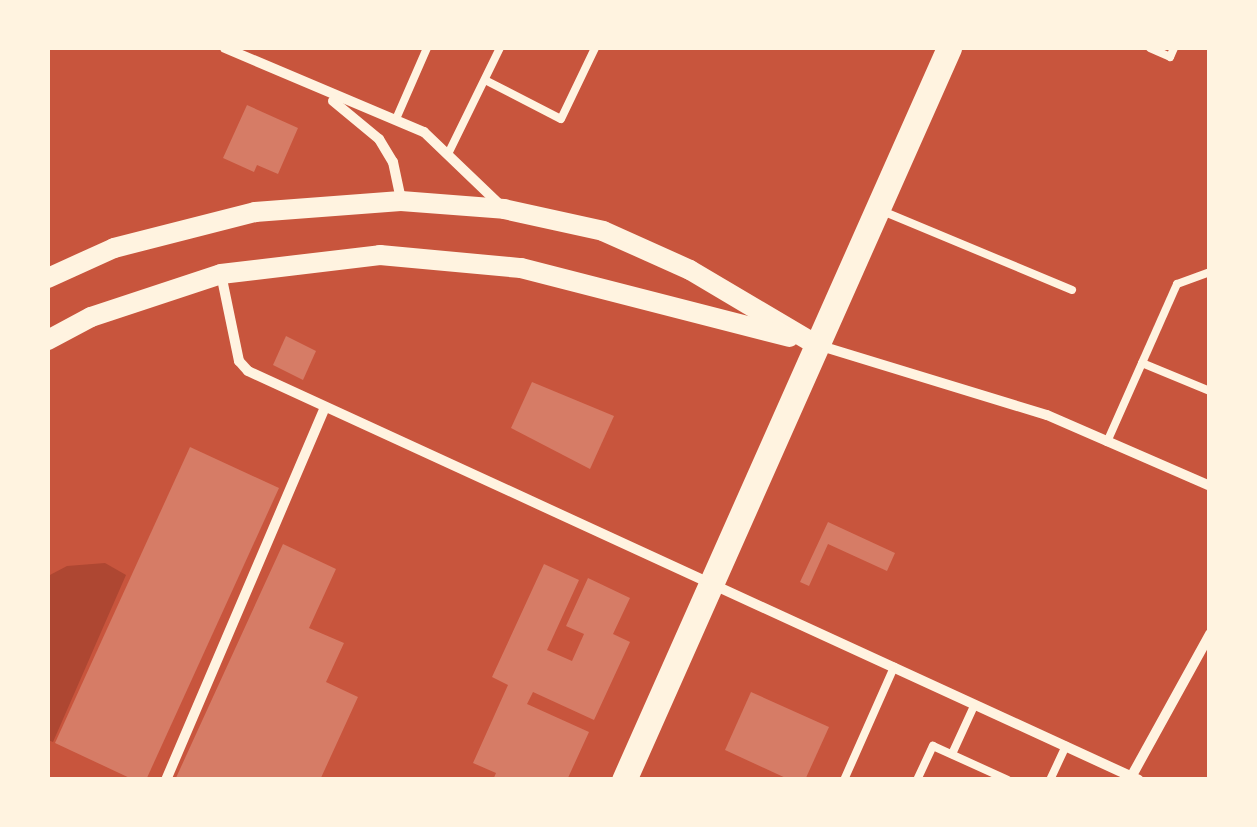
<!DOCTYPE html>
<html>
<head>
<meta charset="utf-8">
<style>
	body { margin:0 }
	#map { position:relative; width:1257px; height:827px; overflow:hidden; background:#c8553d; font-family:Montserrat,sans-serif }
	div>[style] { position:absolute }
	.green>* { inset:0; background:#ae4732 }
	.building>* { inset:0; background:#d67c66 }
	.service>* { height:8px; margin:-4px; padding:0 4px; transform-origin:4px; border-radius:4px; background:#fff3e0 }
	.minor>* { height:10px; margin:-5px; padding:0 5px; transform-origin:5px; border-radius:5px; background:#fff3e0 }
	.secondary>* { height:20px; margin:-10px; padding:0 10px; transform-origin:10px; border-radius:10px; background:#fff3e0 }
	.primary>* { height:25px; margin:-12.5px; padding:0 12.5px; transform-origin:12.5px; border-radius:12.5px; background:#fff3e0 }
	span { translate:-50% -50%; white-space:nowrap; text-align:center; line-height:1.15; -webkit-text-stroke:10px #fff3e0; paint-order:stroke }
	.frame { position:absolute; inset:0; border:50px solid #fff3e0; pointer-events:none }
</style>
</head>
<body>
<div id="map">
	<div class="green">
		<i style="clip-path:polygon(105px 563px,126px 575px,53px 742px,48px 740px,48px 576px,67px 566px)"></i>
	</div>
	<div class="building">
		<i style="clip-path:polygon(247px 105px,298px 128px,278px 174px,257px 165px,254px 172px,223px 158px)"></i>
		<i style="clip-path:polygon(286px 336px,316px 351px,303px 380px,273px 365px)"></i>
		<i style="clip-path:polygon(532px 382px,614px 416px,590px 469px,511px 428px)"></i>
		<i style="clip-path:polygon(190px 447px,279px 488px,146px 780px,134px 780px,55px 743px)"></i>
		<i style="clip-path:polygon(828px 522px,895px 553px,887px 571px,828px 544px,809px 586px,800px 582px)"></i>
		<i style="clip-path:polygon(283px 544px,336px 569px,309px 628px,344px 643px,326px 682px,358px 697px,320px 780px,175px 780px)"></i>
		<i style="clip-path:polygon(544px 564px,579px 580px,547px 650px,572px 661px,584px 634px,566px 626px,588px 578px,630px 598px,613px 634px,630px 642px,594px 720px,533px 692px,527px 704px,589px 732px,567px 780px,493px 780px,496px 773px,473px 763px,508px 685px,492px 677px)"></i>
		<i style="clip-path:polygon(751px 692px,829px 727px,805px 780px,790px 780px,725px 750px)"></i>
	</div>
	<div class="service">
		<i style="left:1150px;top:48px;width:22px;rotate:24deg"></i>
		<i style="left:1170px;top:57px;width:10px;rotate:-66deg"></i>
		<i style="left:485px;top:80px;width:85px;rotate:27.2deg"></i>
		<i style="left:561px;top:119px;width:79px;rotate:-64.4deg"></i>
		<i style="left:396px;top:119px;width:77px;rotate:-66.4deg"></i>
		<i style="left:449px;top:152px;width:116px;rotate:-63.9deg"></i>
		<i style="left:880px;top:210px;width:208px;rotate:22.6deg"></i>
		<i style="left:1210px;top:272px;width:35px;rotate:160deg"></i>
		<i style="left:1177px;top:284px;width:86px;rotate:113.9deg"></i>
		<i style="left:1142px;top:363px;width:74px;rotate:22.4deg"></i>
		<i style="left:1107px;top:442px;width:86px;rotate:-66.1deg"></i>
		<i style="left:952px;top:754px;width:53px;rotate:-65.4deg"></i>
		<i style="left:844px;top:780px;width:124px;rotate:-66.1deg"></i>
		<i style="left:917px;top:780px;width:38px;rotate:-65deg"></i>
		<i style="left:933px;top:746px;width:82px;rotate:24.4deg"></i>
		<i style="left:1050px;top:780px;width:38px;rotate:-65deg"></i>
	</div>
	<div class="minor">
		<i style="left:225px;top:48px;width:216px;rotate:22.9deg"></i>
		<i style="left:424px;top:132px;width:105px;rotate:43.8deg"></i>
		<i style="left:333px;top:101px;width:60px;rotate:39.6deg"></i>
		<i style="left:379px;top:139px;width:27px;rotate:59deg"></i>
		<i style="left:393px;top:162px;width:40px;rotate:78deg"></i>
		<i style="left:221px;top:274px;width:89px;rotate:78.3deg"></i>
		<i style="left:239px;top:361px;width:13px;rotate:48deg"></i>
		<i style="left:248px;top:371px;width:980px;rotate:24.66deg"></i>
		<i style="left:821px;top:346px;width:236px;rotate:17deg"></i>
		<i style="left:1047px;top:415px;width:178px;rotate:23.5deg"></i>
		<i style="left:1130px;top:779px;width:166px;rotate:-61.1deg"></i>
		<i style="left:166px;top:780px;width:405px;rotate:-66.9deg"></i>
	</div>
	<div class="secondary">
		<i style="left:48px;top:278px;width:72px;rotate:-24.4deg"></i>
		<i style="left:114px;top:248px;width:146px;rotate:-14.3deg"></i>
		<i style="left:255px;top:212px;width:146px;rotate:-4.3deg"></i>
		<i style="left:401px;top:201px;width:103px;rotate:4.4deg"></i>
		<i style="left:504px;top:209px;width:101px;rotate:12.5deg"></i>
		<i style="left:603px;top:231px;width:95px;rotate:24.1deg"></i>
		<i style="left:690px;top:270px;width:145px;rotate:30.6deg"></i>
		<i style="left:48px;top:340px;width:49px;rotate:-28.1deg"></i>
		<i style="left:91px;top:317px;width:137px;rotate:-18.3deg"></i>
		<i style="left:221px;top:274px;width:160px;rotate:-6.8deg"></i>
		<i style="left:380px;top:255px;width:142px;rotate:5.3deg"></i>
		<i style="left:521px;top:268px;width:277px;rotate:14.4deg"></i>
	</div>
	<div class="primary">
		<i style="left:624px;top:780px;width:801px;rotate:-66.06deg"></i>
	</div>
	<div class="frame"></div>
</div>
</body>
</html>
